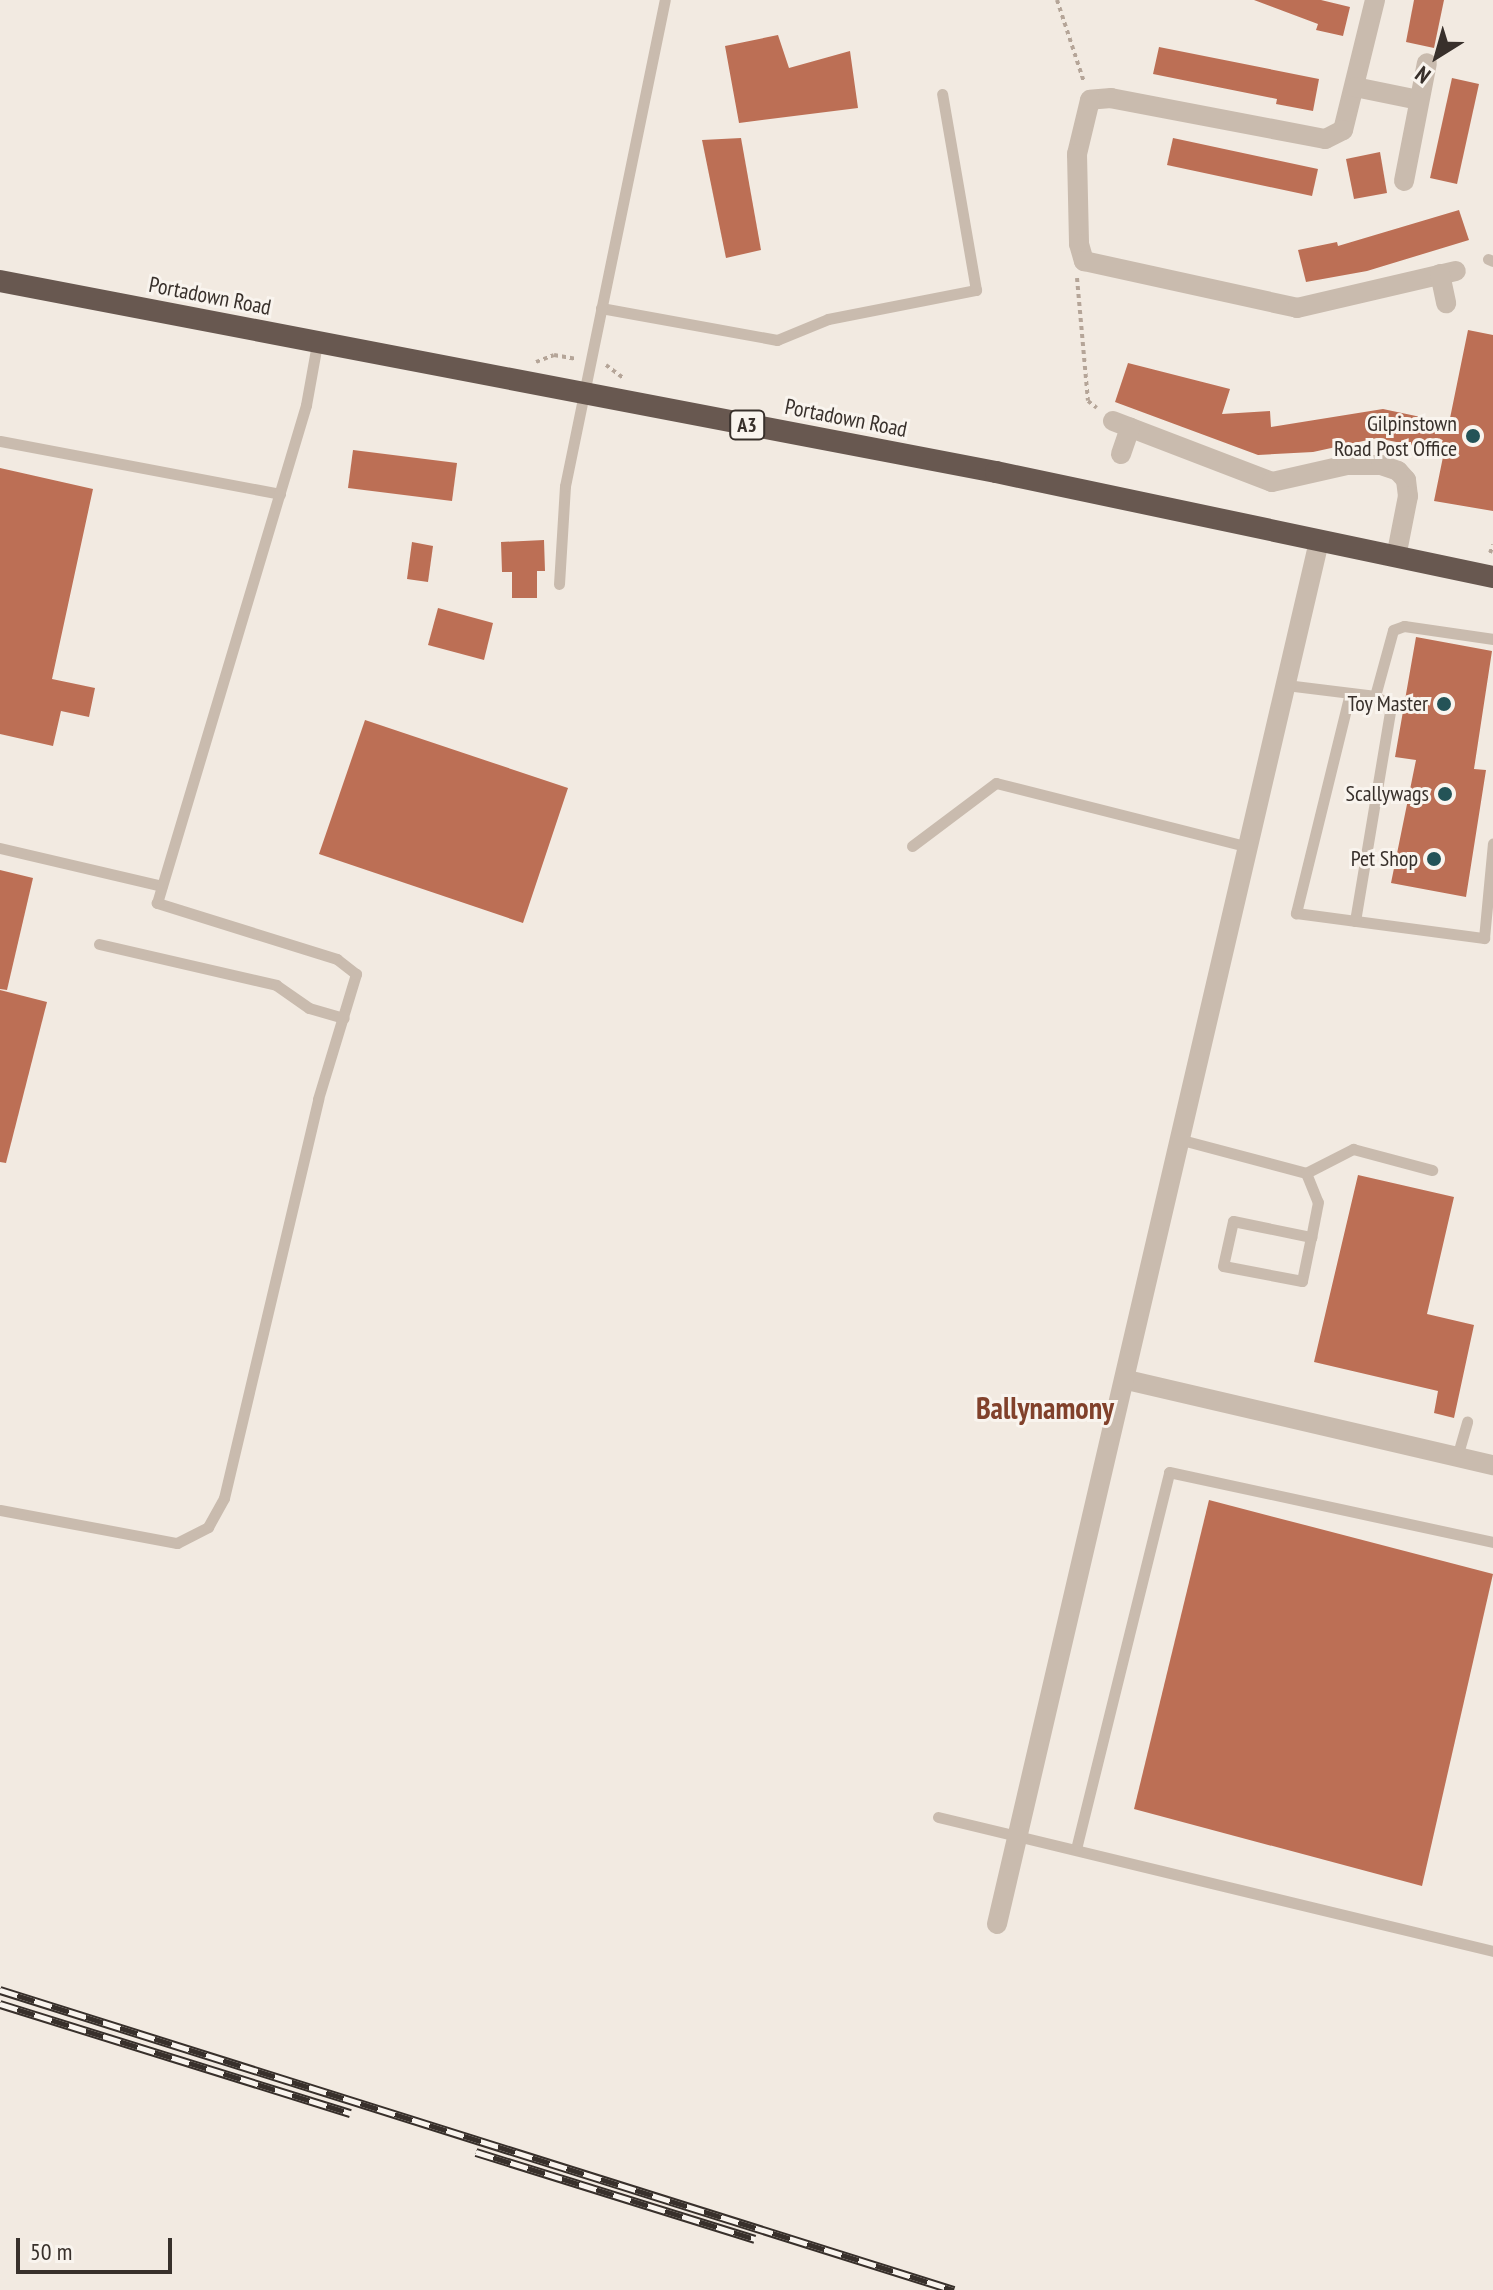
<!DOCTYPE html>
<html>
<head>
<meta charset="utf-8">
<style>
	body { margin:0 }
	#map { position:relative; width:1493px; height:2290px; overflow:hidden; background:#f2eae1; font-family:"PT Sans Narrow",sans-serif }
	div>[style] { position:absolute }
	.building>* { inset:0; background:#bc6f55 }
	.path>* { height:4px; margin-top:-2px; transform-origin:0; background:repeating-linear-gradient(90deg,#b5a598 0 4px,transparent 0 8px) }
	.service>* { height:11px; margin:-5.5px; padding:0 5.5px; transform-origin:5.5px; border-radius:5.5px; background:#c9bbae }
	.minor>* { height:20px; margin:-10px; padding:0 10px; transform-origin:10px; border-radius:10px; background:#c9bbae }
	.trunk>* { height:22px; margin:-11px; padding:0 11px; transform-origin:11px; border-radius:11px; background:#685850 }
	.rail>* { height:9px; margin-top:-4.5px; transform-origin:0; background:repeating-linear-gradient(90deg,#f9f4ee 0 18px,#38302b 0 36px); box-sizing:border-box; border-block:2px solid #38302b }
	.dots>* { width:22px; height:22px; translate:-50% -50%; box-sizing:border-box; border:4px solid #f9f4ee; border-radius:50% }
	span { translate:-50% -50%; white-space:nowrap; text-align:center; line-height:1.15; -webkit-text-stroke:6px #f9f4ee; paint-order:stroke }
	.shield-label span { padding:2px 6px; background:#f9f4ee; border:2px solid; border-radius:6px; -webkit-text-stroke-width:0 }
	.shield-label { font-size:20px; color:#38302b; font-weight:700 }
	.street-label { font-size:22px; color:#38302b }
	.poi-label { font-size:22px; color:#38302b }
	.right { translate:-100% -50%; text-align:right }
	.district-label { font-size:30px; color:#81412b; font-weight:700 }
	.north { position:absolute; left:1397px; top:16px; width:80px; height:80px; -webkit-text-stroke:6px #f9f4ee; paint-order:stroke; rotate:217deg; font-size:22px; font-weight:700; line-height:32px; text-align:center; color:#38302b }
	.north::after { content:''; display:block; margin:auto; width:28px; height:36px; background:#38302b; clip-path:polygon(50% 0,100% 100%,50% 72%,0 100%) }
	.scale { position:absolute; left:16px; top:2238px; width:156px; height:36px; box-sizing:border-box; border:4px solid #38302b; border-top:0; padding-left:10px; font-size:24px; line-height:28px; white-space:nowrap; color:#38302b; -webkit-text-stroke:6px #f9f4ee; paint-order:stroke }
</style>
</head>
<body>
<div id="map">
	<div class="building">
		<i style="clip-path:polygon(1254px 0,1321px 0,1350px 7px,1343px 36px,1316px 30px,1318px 24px)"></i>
		<i style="clip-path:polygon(1414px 0,1444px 0,1434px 48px,1406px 42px)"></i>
		<i style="clip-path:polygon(778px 35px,789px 68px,850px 51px,858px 108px,739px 123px,725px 46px)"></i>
		<i style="clip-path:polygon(1159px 47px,1319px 79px,1313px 111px,1276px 104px,1277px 99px,1153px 74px)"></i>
		<i style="clip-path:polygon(1452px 78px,1479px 84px,1457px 184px,1430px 178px)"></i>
		<i style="clip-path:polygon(741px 138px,761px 250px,726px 258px,702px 140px)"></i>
		<i style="clip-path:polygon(1173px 138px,1318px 169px,1312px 196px,1167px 165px)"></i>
		<i style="clip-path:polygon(1380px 152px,1387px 193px,1354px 199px,1346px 159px)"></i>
		<i style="clip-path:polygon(1459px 210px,1469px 240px,1367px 271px,1306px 282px,1298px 250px,1337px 242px,1338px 246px)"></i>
		<i style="clip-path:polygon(1468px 330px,1493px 335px,1493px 511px,1434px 501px,1444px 452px,1377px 438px,1313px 452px,1258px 455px,1115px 402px,1128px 363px,1230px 389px,1222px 414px,1270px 411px,1271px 427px,1383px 409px,1449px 423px)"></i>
		<i style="clip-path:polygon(353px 450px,457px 463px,452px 501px,348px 488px)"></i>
		<i style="clip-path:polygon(0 468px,93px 489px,52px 679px,95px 688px,89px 717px,61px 711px,53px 746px,0 734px)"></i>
		<i style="clip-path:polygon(544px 540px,545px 571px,537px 571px,537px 598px,512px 598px,512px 572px,502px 572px,501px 542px)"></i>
		<i style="clip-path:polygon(412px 542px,433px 546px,428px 582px,407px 579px)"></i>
		<i style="clip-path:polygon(438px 608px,493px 623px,484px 660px,428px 645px)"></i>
		<i style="clip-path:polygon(1416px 637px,1492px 651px,1474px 769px,1486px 770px,1466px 897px,1391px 883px,1416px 760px,1395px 757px)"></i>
		<i style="clip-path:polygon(365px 720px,568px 788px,523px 923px,319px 854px)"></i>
		<i style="clip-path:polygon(0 870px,33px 878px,7px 990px,0 989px)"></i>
		<i style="clip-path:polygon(0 990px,47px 1002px,6px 1163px,0 1162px)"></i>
		<i style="clip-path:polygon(1358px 1175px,1454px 1197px,1427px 1314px,1474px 1325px,1454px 1418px,1434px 1413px,1438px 1391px,1314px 1362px)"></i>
		<i style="clip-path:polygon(1209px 1500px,1493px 1574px,1422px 1886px,1134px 1809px)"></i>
	</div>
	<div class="path">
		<i style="left:1057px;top:0;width:86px;rotate:71.8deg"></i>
		<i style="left:1077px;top:278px;width:123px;rotate:84.9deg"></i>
		<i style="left:1088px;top:401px;width:11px;rotate:38deg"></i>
		<i style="left:536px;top:362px;width:19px;rotate:-21deg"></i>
		<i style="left:554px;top:355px;width:23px;rotate:10deg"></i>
		<i style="left:606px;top:365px;width:21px;rotate:37deg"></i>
		<i style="left:1490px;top:553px;width:9px;rotate:-69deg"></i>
	</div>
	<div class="service">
		<i style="left:1488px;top:259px;width:5px;rotate:22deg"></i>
		<i style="left:601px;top:308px;width:179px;rotate:10.3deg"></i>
		<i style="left:777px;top:340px;width:55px;rotate:-22.4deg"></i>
		<i style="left:828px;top:319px;width:151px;rotate:-11.1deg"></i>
		<i style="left:976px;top:290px;width:199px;rotate:-99.8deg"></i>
		<i style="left:0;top:441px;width:285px;rotate:10.7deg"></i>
		<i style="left:559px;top:584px;width:98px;rotate:-86.5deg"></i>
		<i style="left:565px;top:486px;width:496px;rotate:-78.4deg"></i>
		<i style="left:1286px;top:685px;width:90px;rotate:7deg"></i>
		<i style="left:1375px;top:696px;width:68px;rotate:-74.7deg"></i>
		<i style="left:1393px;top:630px;width:12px;rotate:-20deg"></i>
		<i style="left:1404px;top:626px;width:90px;rotate:8.3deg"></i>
		<i style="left:1350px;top:693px;width:227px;rotate:103.8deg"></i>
		<i style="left:1296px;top:913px;width:190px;rotate:7.6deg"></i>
		<i style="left:1484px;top:938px;width:95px;rotate:-84.6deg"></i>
		<i style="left:912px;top:846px;width:105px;rotate:-36.9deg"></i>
		<i style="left:996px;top:783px;width:261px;rotate:14.2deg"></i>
		<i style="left:0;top:848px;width:166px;rotate:13.2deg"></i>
		<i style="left:1355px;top:921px;width:219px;rotate:-80.5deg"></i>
		<i style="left:1391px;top:705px;width:18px;rotate:-151deg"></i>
		<i style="left:99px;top:944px;width:182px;rotate:13deg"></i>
		<i style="left:276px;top:985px;width:40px;rotate:34.9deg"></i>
		<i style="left:309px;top:1008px;width:36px;rotate:16deg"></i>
		<i style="left:1182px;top:1140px;width:128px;rotate:14.9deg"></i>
		<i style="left:1306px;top:1173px;width:31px;rotate:68deg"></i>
		<i style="left:1318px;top:1202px;width:36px;rotate:101deg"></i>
		<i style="left:1311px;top:1237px;width:45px;rotate:101.6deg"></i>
		<i style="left:1302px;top:1281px;width:80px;rotate:-169.2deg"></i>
		<i style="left:1223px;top:1266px;width:46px;rotate:-77.5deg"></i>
		<i style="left:1233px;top:1221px;width:80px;rotate:11.6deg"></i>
		<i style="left:1306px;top:1173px;width:53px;rotate:-27.1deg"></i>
		<i style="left:1353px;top:1149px;width:82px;rotate:14.9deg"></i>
		<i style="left:1457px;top:1457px;width:37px;rotate:-74deg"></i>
		<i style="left:0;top:1510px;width:180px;rotate:10.6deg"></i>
		<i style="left:177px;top:1543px;width:35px;rotate:-27deg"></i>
		<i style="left:208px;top:1527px;width:33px;rotate:-61deg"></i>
		<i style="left:224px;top:1498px;width:410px;rotate:-76.7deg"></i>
		<i style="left:318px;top:1099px;width:131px;rotate:-73.1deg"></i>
		<i style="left:356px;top:974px;width:24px;rotate:-142deg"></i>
		<i style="left:337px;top:959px;width:189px;rotate:-162.7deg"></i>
		<i style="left:157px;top:903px;width:520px;rotate:-73.34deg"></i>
		<i style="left:306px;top:405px;width:62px;rotate:-79.8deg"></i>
		<i style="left:938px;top:1817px;width:571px;rotate:13.57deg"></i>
		<i style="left:1076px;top:1849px;width:388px;rotate:-76.1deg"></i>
		<i style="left:1169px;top:1472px;width:331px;rotate:12.2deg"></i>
	</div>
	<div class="minor">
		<i style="left:1375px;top:0;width:134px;rotate:103.8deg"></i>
		<i style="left:1343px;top:130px;width:20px;rotate:153deg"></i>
		<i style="left:1325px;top:139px;width:218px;rotate:-169.2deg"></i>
		<i style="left:1111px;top:98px;width:21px;rotate:175deg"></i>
		<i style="left:1090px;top:100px;width:56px;rotate:103.5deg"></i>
		<i style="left:1077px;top:154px;width:90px;rotate:88.7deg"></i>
		<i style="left:1079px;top:244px;width:18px;rotate:74deg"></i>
		<i style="left:1084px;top:261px;width:218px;rotate:12.4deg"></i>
		<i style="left:1297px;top:308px;width:163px;rotate:-13.1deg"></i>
		<i style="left:1355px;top:87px;width:65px;rotate:11.5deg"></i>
		<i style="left:1404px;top:181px;width:120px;rotate:-79deg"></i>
		<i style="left:1440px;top:274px;width:30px;rotate:78deg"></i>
		<i style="left:1113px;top:421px;width:170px;rotate:21deg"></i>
		<i style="left:1272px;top:482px;width:77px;rotate:-12.8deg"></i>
		<i style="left:1347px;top:465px;width:34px"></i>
		<i style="left:1381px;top:465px;width:18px;rotate:19deg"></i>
		<i style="left:1398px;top:471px;width:12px;rotate:48deg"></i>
		<i style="left:1406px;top:480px;width:16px;rotate:83deg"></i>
		<i style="left:1408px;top:496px;width:62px;rotate:101.1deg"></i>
		<i style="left:1121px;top:454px;width:28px;rotate:-71deg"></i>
		<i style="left:1127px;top:1380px;width:376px;rotate:13.1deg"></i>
		<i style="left:997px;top:1924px;width:1420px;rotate:-76.89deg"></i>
	</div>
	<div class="trunk">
		<i style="left:0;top:281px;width:1014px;rotate:10.86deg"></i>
		<i style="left:996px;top:472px;width:508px;rotate:11.93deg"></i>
	</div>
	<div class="rail">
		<i style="left:0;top:1990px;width:1000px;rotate:17.46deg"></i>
		<i style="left:0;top:2004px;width:367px;rotate:17.3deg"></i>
		<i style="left:476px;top:2152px;width:292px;rotate:17.3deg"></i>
	</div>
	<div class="dots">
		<i style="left:1473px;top:436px;background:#245357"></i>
		<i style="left:1444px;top:704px;background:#245357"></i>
		<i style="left:1445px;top:794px;background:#245357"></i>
		<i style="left:1434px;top:859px;background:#245357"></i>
	</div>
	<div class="shield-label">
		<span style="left:747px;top:425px">A3</span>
	</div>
	<div class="street-label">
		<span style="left:210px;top:296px;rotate:11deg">Portadown Road</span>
		<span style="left:846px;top:418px;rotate:11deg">Portadown Road</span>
	</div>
	<div class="poi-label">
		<span class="right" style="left:1457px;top:436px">Gilpinstown<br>Road Post Office</span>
		<span class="right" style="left:1428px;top:704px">Toy Master</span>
		<span class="right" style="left:1429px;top:794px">Scallywags</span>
		<span class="right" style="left:1418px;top:859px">Pet Shop</span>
	</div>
	<div class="district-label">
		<span style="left:1045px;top:1408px">Ballynamony</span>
	</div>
	<div class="north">N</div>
	<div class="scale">50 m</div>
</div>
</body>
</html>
